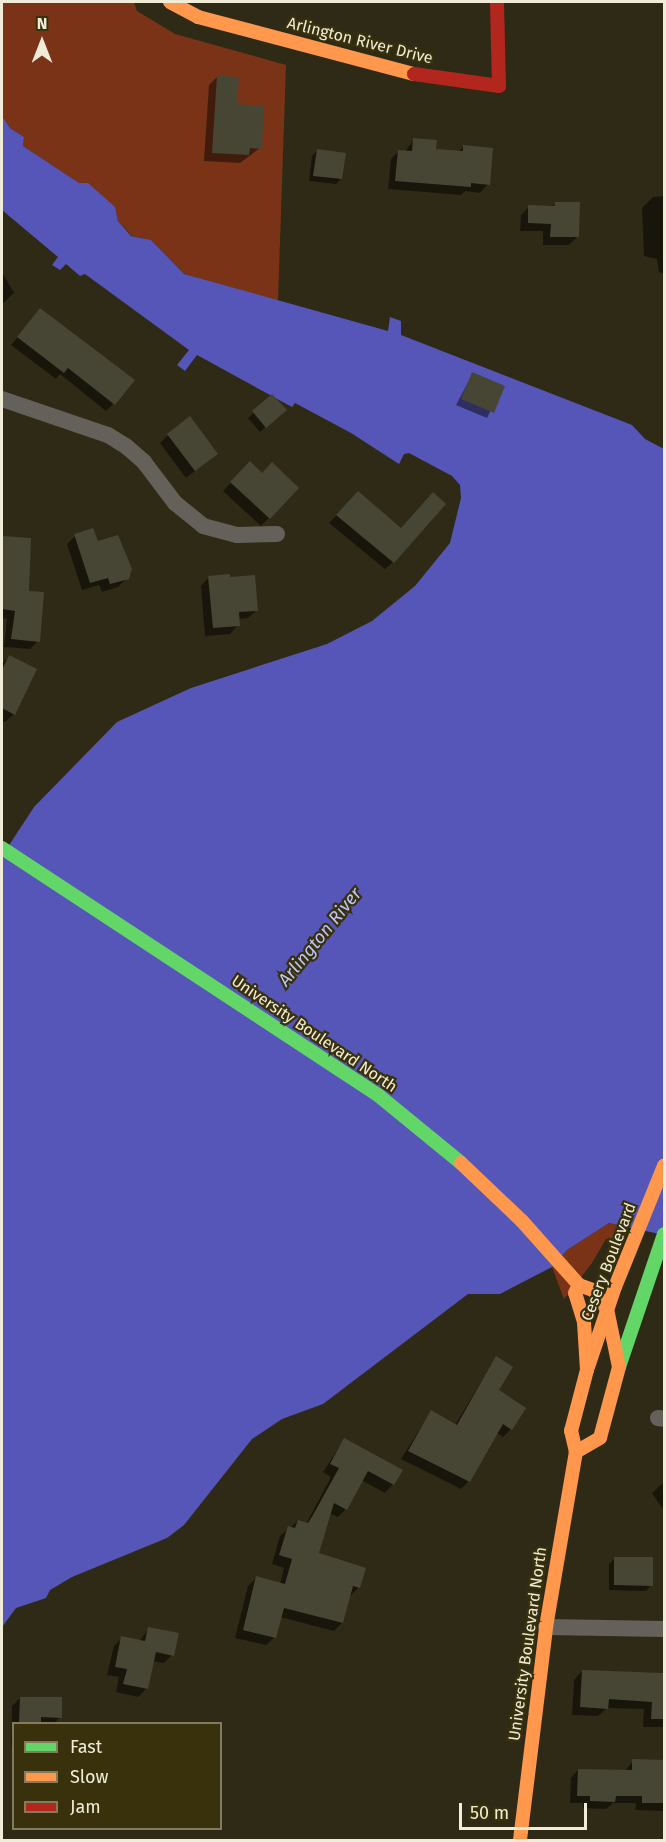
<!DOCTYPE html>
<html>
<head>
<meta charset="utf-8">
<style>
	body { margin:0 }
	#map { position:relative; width:666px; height:1842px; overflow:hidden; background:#2e2a16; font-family:"Fira Sans",sans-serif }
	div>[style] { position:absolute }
	.green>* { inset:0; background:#7a3317 }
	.water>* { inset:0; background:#5656b8 }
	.shadow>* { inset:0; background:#0007 }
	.building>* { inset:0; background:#474635 }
	.street>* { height:16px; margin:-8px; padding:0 8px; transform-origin:8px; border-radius:8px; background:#64605a }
	.fast>* { height:14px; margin:-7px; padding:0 7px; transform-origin:7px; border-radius:7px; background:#63d668 }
	.slow>* { height:14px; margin:-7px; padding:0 7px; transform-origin:7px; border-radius:7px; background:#ff974d }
	.jam>* { height:14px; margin:-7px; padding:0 7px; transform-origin:7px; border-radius:7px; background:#b3261e }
	span { translate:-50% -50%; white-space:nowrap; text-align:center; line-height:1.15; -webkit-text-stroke:4.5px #38310c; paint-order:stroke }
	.street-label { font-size:16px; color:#f0ecd8 }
	.water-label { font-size:18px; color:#bdc4fc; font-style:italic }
	.frame { position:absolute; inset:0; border:3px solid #f0ecd8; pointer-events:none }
	.legend { position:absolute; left:12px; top:1722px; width:210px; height:108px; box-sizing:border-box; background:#38310c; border:2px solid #827c5e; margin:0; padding:8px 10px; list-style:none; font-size:18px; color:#f0ecd8 }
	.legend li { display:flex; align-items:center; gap:12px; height:30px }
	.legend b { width:30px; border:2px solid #827c5e }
	.north { position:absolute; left:12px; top:12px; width:60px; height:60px; -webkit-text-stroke:4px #38310c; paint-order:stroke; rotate:0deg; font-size:16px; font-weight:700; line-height:24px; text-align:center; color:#f0ecd8 }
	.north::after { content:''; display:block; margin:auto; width:21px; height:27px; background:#f0ecd8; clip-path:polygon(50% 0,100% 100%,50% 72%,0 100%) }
	.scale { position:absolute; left:459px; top:1803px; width:128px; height:27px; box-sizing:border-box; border:3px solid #f0ecd8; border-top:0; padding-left:8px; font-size:18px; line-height:21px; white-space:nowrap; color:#f0ecd8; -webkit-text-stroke:4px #38310c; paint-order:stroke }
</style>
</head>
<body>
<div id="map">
	<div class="green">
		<i style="clip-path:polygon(2px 2px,134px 2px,137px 11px,175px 34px,286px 65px,278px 301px,184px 274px,151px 240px,132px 236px,118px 221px,115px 207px,23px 146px,24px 137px,10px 128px,2px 116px)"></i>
		<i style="clip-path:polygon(609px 1223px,624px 1227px,620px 1237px,606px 1239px,592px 1263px,564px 1299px,552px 1267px,567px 1250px)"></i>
	</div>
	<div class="water">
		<i style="clip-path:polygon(2px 116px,10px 128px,24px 137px,23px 146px,79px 183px,88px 183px,115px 207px,118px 221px,131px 236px,151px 240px,184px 274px,388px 331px,390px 317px,401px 321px,401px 335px,632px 425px,645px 439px,664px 449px,664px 1235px,609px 1223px,567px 1250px,552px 1267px,500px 1294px,468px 1294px,323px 1404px,282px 1419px,252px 1439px,184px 1525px,167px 1538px,72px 1577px,50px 1590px,46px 1598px,16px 1608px,2px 1627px,2px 856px,34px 807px,117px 722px,191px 688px,327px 644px,372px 621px,415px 586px,450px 543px,461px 498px,460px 485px,452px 476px,409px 453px,404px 454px,399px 464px,351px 433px,295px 403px,292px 407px,197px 355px,185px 371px,177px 365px,189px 350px,85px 274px,80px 276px,66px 264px,60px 270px,52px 265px,58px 257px,2px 210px)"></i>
	</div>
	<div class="shadow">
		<i style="clip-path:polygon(217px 77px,260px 148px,240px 163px,204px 161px,209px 85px)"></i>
		<i style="clip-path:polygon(414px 139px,434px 150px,458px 152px,464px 146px,488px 184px,480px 193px,465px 191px,461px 195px,388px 189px,391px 159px,399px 151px,405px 152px)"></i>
		<i style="clip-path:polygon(317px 151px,341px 179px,336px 184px,309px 181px,312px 156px)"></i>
		<i style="clip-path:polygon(664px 196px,664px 274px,659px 272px,657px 259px,644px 256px,642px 208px,653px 197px)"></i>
		<i style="clip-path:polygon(578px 204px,577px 237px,569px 245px,543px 245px,543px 231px,520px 231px,521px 215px,529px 207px)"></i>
		<i style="clip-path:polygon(2px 272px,14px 293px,2px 304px)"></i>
		<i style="clip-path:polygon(40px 310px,113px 404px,106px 411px,60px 374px,56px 379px,11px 345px)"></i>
		<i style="clip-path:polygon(473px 373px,503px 386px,487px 418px,456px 405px)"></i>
		<i style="clip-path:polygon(272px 396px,279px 415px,260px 432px,248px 418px)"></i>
		<i style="clip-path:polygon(168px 435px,216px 454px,186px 478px,160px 443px)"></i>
		<i style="clip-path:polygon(250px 463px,262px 474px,297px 488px,261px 526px,223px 491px)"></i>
		<i style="clip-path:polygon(358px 493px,400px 529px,393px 562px,385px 569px,329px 523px)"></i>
		<i style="clip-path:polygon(75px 536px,97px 543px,127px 578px,118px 587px,102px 592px,99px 585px,82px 590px,67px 544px)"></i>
		<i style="clip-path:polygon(2px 538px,27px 592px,38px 641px,30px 649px,4px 647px,7px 619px,2px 618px)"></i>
		<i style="clip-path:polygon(209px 577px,257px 610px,248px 618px,238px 619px,238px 625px,230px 634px,205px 636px,201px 586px)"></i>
		<i style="clip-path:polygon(9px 657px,14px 714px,5px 722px,2px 721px,2px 664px)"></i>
		<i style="clip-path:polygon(496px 1358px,497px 1391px,511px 1429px,503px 1437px,497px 1433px,469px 1481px,461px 1489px,401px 1459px,431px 1412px,455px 1425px)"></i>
		<i style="clip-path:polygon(344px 1440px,393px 1484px,385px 1493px,361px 1480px,346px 1509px,338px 1517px,329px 1513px,317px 1554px,359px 1587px,350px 1596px,342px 1623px,334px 1631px,280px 1617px,275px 1637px,266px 1645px,235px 1638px,248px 1586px,256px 1578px,280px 1584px,284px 1568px,272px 1564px,280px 1536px,298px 1521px,306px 1524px,331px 1477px,323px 1472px)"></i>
		<i style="clip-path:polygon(664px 1482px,664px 1511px,652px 1493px)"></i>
		<i style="clip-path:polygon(615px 1558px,651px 1585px,646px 1591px,609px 1590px,609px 1564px)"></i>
		<i style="clip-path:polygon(149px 1628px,172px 1655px,164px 1663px,153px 1661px,147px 1688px,138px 1697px,116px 1692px,119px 1677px,107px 1675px,114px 1646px,122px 1638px,139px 1642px)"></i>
		<i style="clip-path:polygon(582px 1671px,664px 1673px,664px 1727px,643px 1727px,644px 1709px,607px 1708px,598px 1716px,572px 1715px,574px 1680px)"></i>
		<i style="clip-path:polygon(20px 1698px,60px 1717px,54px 1724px,14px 1724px,11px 1749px,12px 1706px)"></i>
		<i style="clip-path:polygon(633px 1761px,664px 1761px,664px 1811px,635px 1810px,636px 1803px,613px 1803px,606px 1809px,583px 1808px,583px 1803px,570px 1803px,571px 1778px,578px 1770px,625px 1771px)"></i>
	</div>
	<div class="building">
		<i style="clip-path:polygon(217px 75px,239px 77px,237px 104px,264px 106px,262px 149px,250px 148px,249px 155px,212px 153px)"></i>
		<i style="clip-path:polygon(413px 138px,437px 140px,436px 149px,463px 151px,463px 145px,493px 148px,490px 185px,471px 183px,471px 187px,395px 181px,398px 150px,412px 151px)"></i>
		<i style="clip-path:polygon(317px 149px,346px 153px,342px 179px,313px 176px)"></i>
		<i style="clip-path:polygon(555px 202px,580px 202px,579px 237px,550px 237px,551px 224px,528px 223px,528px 205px,555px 206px)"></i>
		<i style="clip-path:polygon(40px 308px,135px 380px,115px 405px,68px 368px,64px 373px,17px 337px)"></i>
		<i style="clip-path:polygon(472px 372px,505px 386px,494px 413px,461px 399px)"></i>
		<i style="clip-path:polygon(272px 394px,287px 410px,266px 428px,252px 411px)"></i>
		<i style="clip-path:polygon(190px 416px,218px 454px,195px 471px,167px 434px)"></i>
		<i style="clip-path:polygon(250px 461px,262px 473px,272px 462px,299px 488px,270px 519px,230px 482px)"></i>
		<i style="clip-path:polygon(358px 491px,401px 528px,433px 492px,446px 504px,394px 563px,336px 515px)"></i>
		<i style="clip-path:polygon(93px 528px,98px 541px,118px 535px,132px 569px,129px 579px,110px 584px,108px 578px,90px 583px,74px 534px)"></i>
		<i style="clip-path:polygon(2px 536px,31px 538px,29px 591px,44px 592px,40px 642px,11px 639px,15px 611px,2px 609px)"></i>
		<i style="clip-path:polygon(230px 574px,230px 577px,255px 575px,258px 611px,239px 612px,240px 626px,213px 628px,208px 576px)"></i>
		<i style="clip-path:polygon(9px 655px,37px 669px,15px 715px,2px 708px,2px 670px)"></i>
		<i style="clip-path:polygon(496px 1356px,513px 1367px,499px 1390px,526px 1408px,512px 1430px,503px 1424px,470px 1482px,408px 1451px,431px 1410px,457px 1425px)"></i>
		<i style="clip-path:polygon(344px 1438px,403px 1470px,394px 1485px,368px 1471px,347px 1510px,334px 1503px,319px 1553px,366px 1568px,360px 1588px,353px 1586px,343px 1623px,284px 1608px,276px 1638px,243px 1630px,256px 1576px,285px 1584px,292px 1559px,279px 1555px,288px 1526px,295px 1528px,298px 1520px,308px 1523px,313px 1515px,339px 1468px,330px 1464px)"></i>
		<i style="clip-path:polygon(614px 1557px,653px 1557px,653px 1586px,614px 1585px)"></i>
		<i style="clip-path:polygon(148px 1627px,179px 1633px,174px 1656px,156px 1652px,148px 1689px,123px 1684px,127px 1669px,115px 1667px,121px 1636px,145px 1641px)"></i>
		<i style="clip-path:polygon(582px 1670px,664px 1673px,664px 1719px,651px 1719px,652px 1702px,609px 1699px,608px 1709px,580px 1707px)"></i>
		<i style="clip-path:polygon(20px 1697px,62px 1697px,62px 1718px,41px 1717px,41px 1724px,19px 1724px)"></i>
		<i style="clip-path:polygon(632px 1759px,664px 1760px,664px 1803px,642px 1803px,642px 1796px,616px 1796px,615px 1802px,590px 1801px,590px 1796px,577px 1796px,578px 1769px,632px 1770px)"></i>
	</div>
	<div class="street">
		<i style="left:2px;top:399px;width:112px;rotate:18.8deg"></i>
		<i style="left:108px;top:435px;width:22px;rotate:32deg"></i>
		<i style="left:127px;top:447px;width:23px;rotate:41deg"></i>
		<i style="left:144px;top:462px;width:51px;rotate:52.9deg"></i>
		<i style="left:175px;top:503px;width:36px;rotate:39deg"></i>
		<i style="left:203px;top:526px;width:35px;rotate:15deg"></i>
		<i style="left:237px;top:535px;width:40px;rotate:-1.4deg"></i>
		<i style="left:658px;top:1418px;width:6px;rotate:9deg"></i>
		<i style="left:546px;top:1627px;width:118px;rotate:1deg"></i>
	</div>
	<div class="fast">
		<i style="left:2px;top:848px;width:450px;rotate:33.3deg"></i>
		<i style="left:378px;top:1095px;width:107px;rotate:39.3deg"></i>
		<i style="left:619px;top:1367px;width:140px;rotate:-71.3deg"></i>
	</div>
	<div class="slow">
		<i style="left:170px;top:2px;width:32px;rotate:28deg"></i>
		<i style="left:198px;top:17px;width:223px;rotate:14.8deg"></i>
		<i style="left:461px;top:1163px;width:84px;rotate:43.6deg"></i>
		<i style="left:522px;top:1221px;width:86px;rotate:48.3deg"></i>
		<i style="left:579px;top:1285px;width:15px;rotate:20deg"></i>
		<i style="left:593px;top:1290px;width:24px;rotate:54deg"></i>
		<i style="left:607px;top:1309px;width:59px;rotate:78.3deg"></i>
		<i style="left:619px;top:1367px;width:73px;rotate:105deg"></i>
		<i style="left:600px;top:1438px;width:28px;rotate:150deg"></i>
		<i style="left:588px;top:1367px;width:84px;rotate:-71.4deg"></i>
		<i style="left:615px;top:1287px;width:131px;rotate:-68deg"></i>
		<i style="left:520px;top:1840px;width:215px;rotate:-83deg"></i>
		<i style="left:546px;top:1627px;width:178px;rotate:-80.3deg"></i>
		<i style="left:576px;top:1452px;width:22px;rotate:-103deg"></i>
		<i style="left:571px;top:1431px;width:63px;rotate:-75.3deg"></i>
		<i style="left:587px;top:1370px;width:48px;rotate:-93.6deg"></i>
		<i style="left:584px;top:1322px;width:30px;rotate:-107deg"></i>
		<i style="left:575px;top:1293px;width:9px;rotate:-63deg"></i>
	</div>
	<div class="jam">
		<i style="left:414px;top:74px;width:86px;rotate:8deg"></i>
		<i style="left:499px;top:86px;width:84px;rotate:-91.4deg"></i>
	</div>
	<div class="street-label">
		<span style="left:360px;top:41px;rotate:14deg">Arlington River Drive</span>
		<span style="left:314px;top:1034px;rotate:34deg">University Boulevard North</span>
		<span style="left:609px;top:1262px;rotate:-69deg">Cesery Boulevard</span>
		<span style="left:528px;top:1644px;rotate:-82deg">University Boulevard North</span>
	</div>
	<div class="water-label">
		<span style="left:320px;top:937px;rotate:-51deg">Arlington River</span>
	</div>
	<div class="frame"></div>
	<ul class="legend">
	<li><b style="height:8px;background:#63d668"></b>Fast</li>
	<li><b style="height:8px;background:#ff974d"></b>Slow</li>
	<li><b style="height:8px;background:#b3261e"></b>Jam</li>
	</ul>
	<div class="north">N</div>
	<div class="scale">50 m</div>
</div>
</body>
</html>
